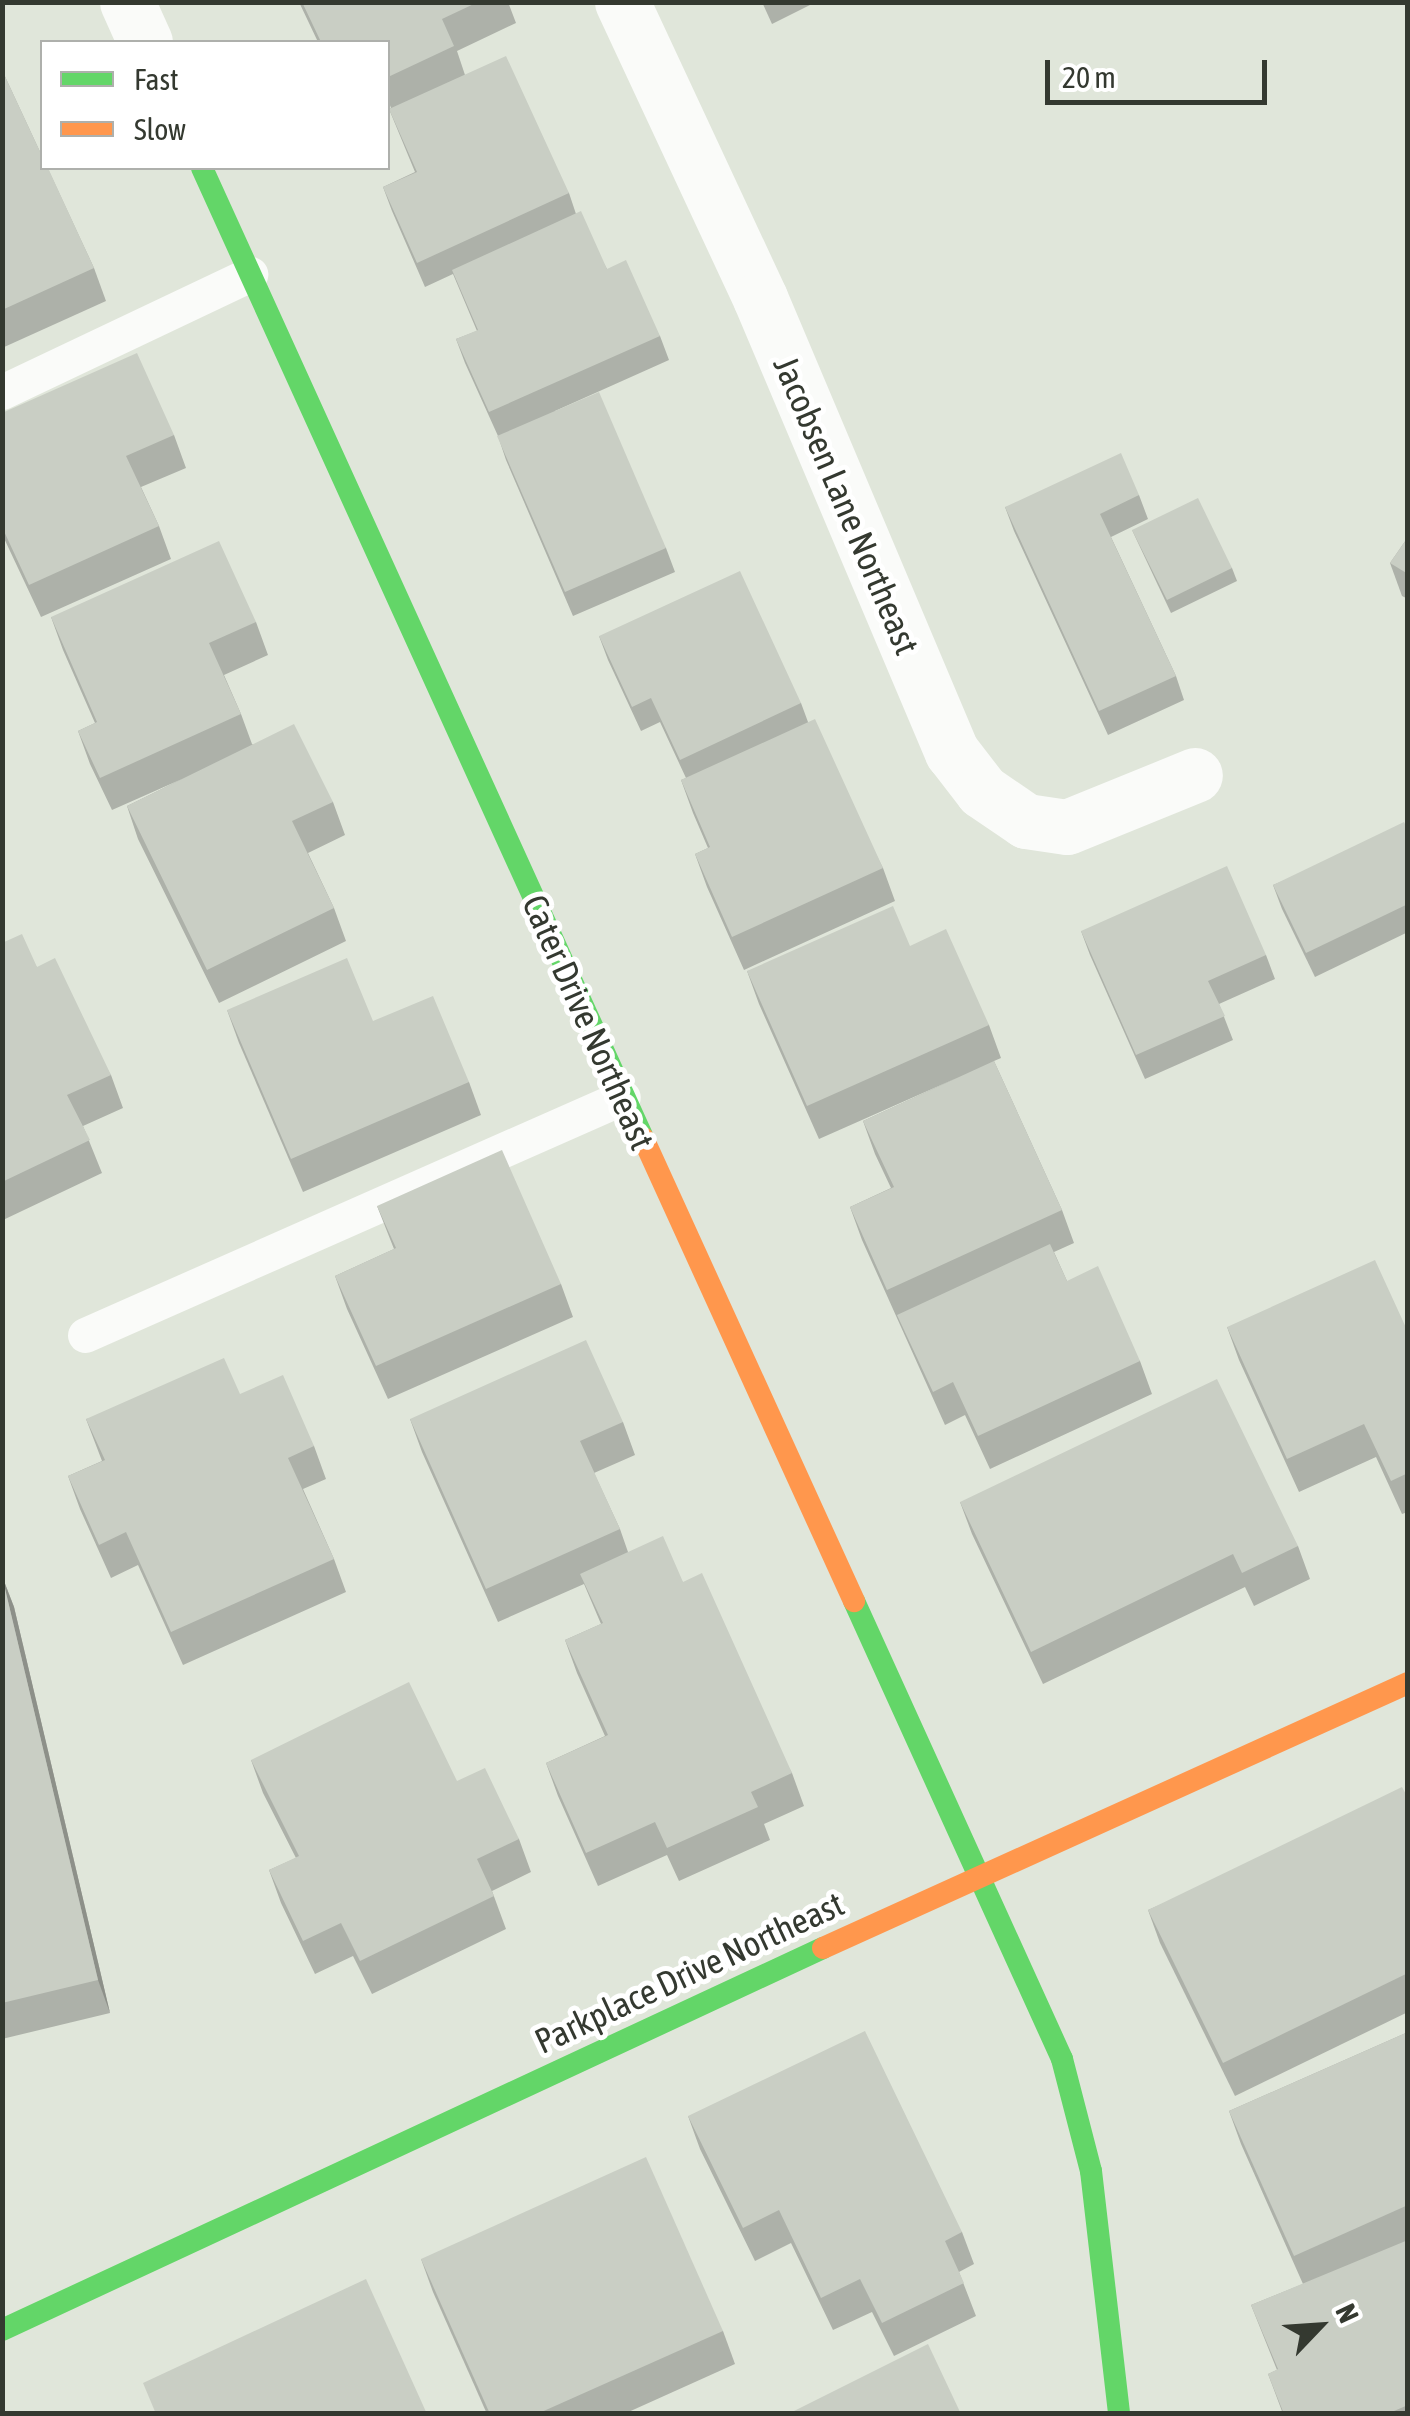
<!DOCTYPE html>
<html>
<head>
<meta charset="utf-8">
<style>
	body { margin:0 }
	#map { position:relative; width:1410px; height:2416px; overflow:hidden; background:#e0e6da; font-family:"Asap Condensed",sans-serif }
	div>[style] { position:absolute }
	.lane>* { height:35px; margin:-17.5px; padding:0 17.5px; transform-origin:17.5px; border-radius:17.5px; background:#fafbf9 }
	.street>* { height:55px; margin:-27.5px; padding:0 27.5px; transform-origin:27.5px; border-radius:27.5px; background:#fafbf9 }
	.fast>* { height:22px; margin:-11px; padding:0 11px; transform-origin:11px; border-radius:11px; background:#63d668 }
	.slow>* { height:22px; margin:-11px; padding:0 11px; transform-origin:11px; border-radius:11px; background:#ff974d }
	.wall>* { inset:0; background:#adb1a9 }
	.shaded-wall>* { inset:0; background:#8d9089 }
	.building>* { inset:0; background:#c9cec4 }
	span { translate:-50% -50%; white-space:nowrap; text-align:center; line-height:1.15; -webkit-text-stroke:10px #fff; paint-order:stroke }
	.street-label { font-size:35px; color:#343930 }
	.frame { position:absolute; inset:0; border:5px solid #343930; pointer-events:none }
	.legend { position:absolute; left:40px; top:40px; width:350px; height:130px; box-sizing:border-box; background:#fff; border:2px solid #aeb0ac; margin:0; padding:12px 18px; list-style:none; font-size:30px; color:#343930 }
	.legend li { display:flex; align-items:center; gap:20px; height:50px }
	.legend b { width:50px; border:2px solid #aeb0ac }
	.north { position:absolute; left:1270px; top:2276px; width:100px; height:100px; -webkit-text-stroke:8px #fff; paint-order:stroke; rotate:65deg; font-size:28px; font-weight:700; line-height:40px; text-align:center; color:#343930 }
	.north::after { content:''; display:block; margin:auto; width:35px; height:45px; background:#343930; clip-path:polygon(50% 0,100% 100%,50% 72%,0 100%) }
	.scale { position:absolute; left:1045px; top:60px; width:222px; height:45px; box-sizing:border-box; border:5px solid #343930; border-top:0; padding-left:12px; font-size:30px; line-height:35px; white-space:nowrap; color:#343930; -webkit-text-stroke:8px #fff; paint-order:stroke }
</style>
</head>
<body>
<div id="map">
	<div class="lane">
		<i style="left:2px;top:392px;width:275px;rotate:-25.4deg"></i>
		<i style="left:85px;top:1335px;width:588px;rotate:-23.86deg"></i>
	</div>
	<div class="street">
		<i style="left:127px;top:2px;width:44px;rotate:65.8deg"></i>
		<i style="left:622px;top:2px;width:327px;rotate:65deg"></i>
		<i style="left:760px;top:298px;width:493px;rotate:67.1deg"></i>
		<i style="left:952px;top:752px;width:49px;rotate:52.4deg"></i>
		<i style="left:982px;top:791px;width:53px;rotate:34.3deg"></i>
		<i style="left:1026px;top:821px;width:41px;rotate:8.3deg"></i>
		<i style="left:1067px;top:827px;width:138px;rotate:-22.1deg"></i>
	</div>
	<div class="fast">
		<i style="left:202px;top:168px;width:1066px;rotate:65.55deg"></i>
		<i style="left:854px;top:1601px;width:503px;rotate:65.57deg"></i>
		<i style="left:1062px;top:2059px;width:116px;rotate:75.5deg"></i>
		<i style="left:1091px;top:2171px;width:245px;rotate:83.4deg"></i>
		<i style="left:2px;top:2330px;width:906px;rotate:-24.95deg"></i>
	</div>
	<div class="slow">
		<i style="left:643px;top:1138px;width:509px;rotate:65.5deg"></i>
		<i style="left:823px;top:1948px;width:642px;rotate:-24.37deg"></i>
	</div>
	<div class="wall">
		<i style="clip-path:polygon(299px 2px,508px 2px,516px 23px,457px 51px,465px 75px,569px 193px,576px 214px,607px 269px,660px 336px,669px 360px,555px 411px,666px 548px,675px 572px,573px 616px,506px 460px,498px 436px,465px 363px,456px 339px,477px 331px,453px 274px,425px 287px,392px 211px,383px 187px,415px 172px,389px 109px,391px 108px,388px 100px,388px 42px,318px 42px)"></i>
		<i style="clip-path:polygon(762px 2px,816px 2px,772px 24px)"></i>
		<i style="clip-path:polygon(2px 70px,94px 268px,106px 301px,2px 348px)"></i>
		<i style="clip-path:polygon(2px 413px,174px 435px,186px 468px,141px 487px,159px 526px,171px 559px,41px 617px,2px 534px)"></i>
		<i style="clip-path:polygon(1139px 495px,1148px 519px,1111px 537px,1176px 676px,1184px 700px,1108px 735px,1014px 531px,1005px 507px)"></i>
		<i style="clip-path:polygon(1132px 530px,1232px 568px,1237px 581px,1171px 613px)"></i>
		<i style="clip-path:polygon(1408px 537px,1408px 599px,1402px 596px,1390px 563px)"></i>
		<i style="clip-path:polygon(51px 617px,256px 622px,268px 655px,224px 675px,241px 714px,252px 744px,333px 802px,345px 835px,308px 853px,334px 908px,346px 941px,219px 1003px,138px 839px,127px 806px,182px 779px,112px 810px,90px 764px,78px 731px,95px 723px,63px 650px)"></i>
		<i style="clip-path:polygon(599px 636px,801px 703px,808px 722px,883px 868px,895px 901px,744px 970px,707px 887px,695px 854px,708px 848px,693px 813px,681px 780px,686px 778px,660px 722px,641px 731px,608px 660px)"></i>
		<i style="clip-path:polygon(1408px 830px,1408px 932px,1315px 977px,1282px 909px,1273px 885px)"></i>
		<i style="clip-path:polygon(1081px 931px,1266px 955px,1275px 979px,1219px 1004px,1233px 1040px,1145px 1079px,1090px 955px)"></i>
		<i style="clip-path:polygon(2px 943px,37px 967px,111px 1075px,123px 1108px,83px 1126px,102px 1173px,3px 1220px)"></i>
		<i style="clip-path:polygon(910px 946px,989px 1025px,1001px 1058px,994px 1061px,1062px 1210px,1074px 1243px,1054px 1252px,1067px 1281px,1140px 1361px,1152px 1394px,990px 1469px,965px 1415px,945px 1425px,862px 1240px,850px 1207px,891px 1188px,875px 1154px,863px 1121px,959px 1077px,819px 1139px,759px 1004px,747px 971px)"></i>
		<i style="clip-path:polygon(227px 1010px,469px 1082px,481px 1115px,303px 1192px,239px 1043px)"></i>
		<i style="clip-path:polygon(377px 1206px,561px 1284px,573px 1317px,388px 1399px,347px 1309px,335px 1276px,394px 1249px)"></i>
		<i style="clip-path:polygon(1227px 1327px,1408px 1332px,1408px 1512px,1402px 1514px,1376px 1457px,1299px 1492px,1239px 1360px)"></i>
		<i style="clip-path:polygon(240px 1394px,314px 1446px,326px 1479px,303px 1489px,334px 1559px,346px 1592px,183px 1665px,138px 1565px,111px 1578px,80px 1509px,68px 1476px,102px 1461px,86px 1419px)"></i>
		<i style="clip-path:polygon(410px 1419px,623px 1422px,635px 1455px,594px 1473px,620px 1529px,628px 1552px,683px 1582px,792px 1773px,804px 1806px,764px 1824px,770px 1840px,679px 1881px,667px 1855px,598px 1886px,558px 1796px,546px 1763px,605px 1736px,577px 1673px,565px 1640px,601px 1624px,584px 1584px,498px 1622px,422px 1452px)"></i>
		<i style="clip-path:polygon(960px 1502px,1298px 1546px,1310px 1579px,1254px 1606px,1245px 1587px,1043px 1684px,972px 1534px)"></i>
		<i style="clip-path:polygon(2px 1576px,14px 1607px,110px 2013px,2px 2039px)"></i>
		<i style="clip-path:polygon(251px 1760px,457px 1781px,519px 1839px,531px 1872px,492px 1891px,506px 1929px,372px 1994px,353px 1956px,315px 1974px,281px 1903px,269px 1870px,296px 1858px,263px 1793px)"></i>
		<i style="clip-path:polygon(1408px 1798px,1408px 2012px,1235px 2096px,1160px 1943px,1148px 1910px)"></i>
		<i style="clip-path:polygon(1408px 2032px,1408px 2414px,1283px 2414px,1268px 2374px,1277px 2370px,1251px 2305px,1303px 2284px,1241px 2144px,1229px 2111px)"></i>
		<i style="clip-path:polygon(688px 2116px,962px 2232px,974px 2264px,959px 2272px,976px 2316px,894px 2356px,872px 2312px,833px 2330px,791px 2243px,755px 2261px,700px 2149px)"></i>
		<i style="clip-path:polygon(421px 2259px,723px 2331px,735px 2364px,624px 2414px,487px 2414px,433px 2292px)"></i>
	</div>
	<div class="shaded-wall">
		<i style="clip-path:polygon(2px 1576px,14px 1607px,110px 2013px,98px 1980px)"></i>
	</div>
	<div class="building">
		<i style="clip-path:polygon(302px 2px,478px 2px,442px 19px,454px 46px,388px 77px,388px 42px,321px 42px)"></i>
		<i style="clip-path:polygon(506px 56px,569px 193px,417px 263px,383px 187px,417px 172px,389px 109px)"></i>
		<i style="clip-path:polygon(2px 70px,42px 156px,42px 168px,48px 168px,94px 268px,2px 310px)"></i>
		<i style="clip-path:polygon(581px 211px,607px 269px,626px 260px,660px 336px,489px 412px,456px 339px,478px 330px,452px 270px)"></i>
		<i style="clip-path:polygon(137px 353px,174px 435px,126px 456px,159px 526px,29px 585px,2px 527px,2px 413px)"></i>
		<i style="clip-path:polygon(599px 392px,666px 548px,565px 592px,497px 436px)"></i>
		<i style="clip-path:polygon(1121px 453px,1139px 495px,1100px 514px,1176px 676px,1099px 711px,1005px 507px)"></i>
		<i style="clip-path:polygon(1198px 498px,1232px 568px,1167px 600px,1132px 530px)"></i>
		<i style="clip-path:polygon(1408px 537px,1408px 574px,1390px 563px)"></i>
		<i style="clip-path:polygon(219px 541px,256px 622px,209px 643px,241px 714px,100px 778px,78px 731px,97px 722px,51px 617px)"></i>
		<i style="clip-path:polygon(740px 571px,801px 703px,680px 760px,651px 698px,632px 707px,599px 636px)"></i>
		<i style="clip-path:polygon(815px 719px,883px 868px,732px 937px,695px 854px,710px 847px,681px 780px)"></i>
		<i style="clip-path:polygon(294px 724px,333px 802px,292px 821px,334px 908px,207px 970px,127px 806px)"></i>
		<i style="clip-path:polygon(1404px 822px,1408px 830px,1408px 904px,1306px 953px,1273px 885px)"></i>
		<i style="clip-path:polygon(1227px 866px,1266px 955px,1208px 981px,1225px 1016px,1136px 1055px,1081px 931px)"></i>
		<i style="clip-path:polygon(893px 906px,910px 946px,946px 929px,989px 1025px,807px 1106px,747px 971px)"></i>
		<i style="clip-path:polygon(22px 934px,37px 967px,55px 958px,111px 1075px,67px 1095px,90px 1140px,2px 1182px,2px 943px)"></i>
		<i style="clip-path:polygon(347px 958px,373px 1021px,433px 996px,469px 1082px,291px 1159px,227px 1010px)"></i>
		<i style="clip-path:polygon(994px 1061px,1062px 1210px,887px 1290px,850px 1207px,894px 1187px,863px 1121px)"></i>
		<i style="clip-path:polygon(502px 1150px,561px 1284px,376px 1366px,335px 1276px,396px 1248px,377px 1206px)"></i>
		<i style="clip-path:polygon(1050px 1244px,1067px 1281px,1098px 1266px,1140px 1361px,978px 1436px,953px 1382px,933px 1392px,897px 1315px)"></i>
		<i style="clip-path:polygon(1375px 1260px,1408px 1332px,1408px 1473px,1391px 1481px,1364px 1424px,1287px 1459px,1227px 1327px)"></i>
		<i style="clip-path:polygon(586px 1340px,623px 1422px,580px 1441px,620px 1529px,486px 1589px,410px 1419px)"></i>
		<i style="clip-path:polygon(224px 1358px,240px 1394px,283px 1375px,314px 1446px,288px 1458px,334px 1559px,171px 1632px,126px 1532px,99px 1545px,68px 1476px,105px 1460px,86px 1419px)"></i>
		<i style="clip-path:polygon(1217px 1379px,1298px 1546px,1242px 1573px,1233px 1554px,1031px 1652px,960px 1502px)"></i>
		<i style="clip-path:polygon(663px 1536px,683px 1582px,702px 1573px,792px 1773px,751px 1792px,758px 1807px,667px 1848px,655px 1822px,586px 1853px,546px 1763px,608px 1735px,565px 1640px,603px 1623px,580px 1574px)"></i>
		<i style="clip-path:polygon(2px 1576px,98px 1980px,2px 2003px)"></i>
		<i style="clip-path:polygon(409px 1682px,457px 1781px,485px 1768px,519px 1839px,477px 1859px,494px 1896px,360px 1961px,341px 1923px,303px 1941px,269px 1870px,299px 1856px,251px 1760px)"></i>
		<i style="clip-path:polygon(1402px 1787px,1408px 1798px,1408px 1973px,1223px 2063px,1148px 1910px)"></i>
		<i style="clip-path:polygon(865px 2031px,962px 2232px,945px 2241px,964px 2283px,882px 2323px,860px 2279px,821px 2298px,779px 2210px,743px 2228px,688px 2116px)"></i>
		<i style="clip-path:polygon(1408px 2032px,1408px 2205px,1294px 2256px,1229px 2111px)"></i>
		<i style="clip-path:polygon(646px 2157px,723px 2331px,537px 2414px,490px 2414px,421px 2259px)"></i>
		<i style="clip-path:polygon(1408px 2240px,1408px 2405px,1387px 2414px,1284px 2414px,1268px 2374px,1278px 2369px,1251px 2305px)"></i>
		<i style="clip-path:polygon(366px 2279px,427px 2414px,156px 2414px,143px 2383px)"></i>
		<i style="clip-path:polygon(928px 2344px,961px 2414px,788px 2414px)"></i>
	</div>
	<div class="street-label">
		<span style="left:847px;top:505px;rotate:67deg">Jacobsen Lane Northeast</span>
		<span style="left:589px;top:1022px;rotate:66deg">Cater Drive Northeast</span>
		<span style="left:689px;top:1972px;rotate:-25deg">Parkplace Drive Northeast</span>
	</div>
	<div class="frame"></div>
	<ul class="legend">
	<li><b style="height:12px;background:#63d668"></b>Fast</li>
	<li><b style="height:12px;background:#ff974d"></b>Slow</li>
	</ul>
	<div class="north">N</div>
	<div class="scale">20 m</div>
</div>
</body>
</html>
